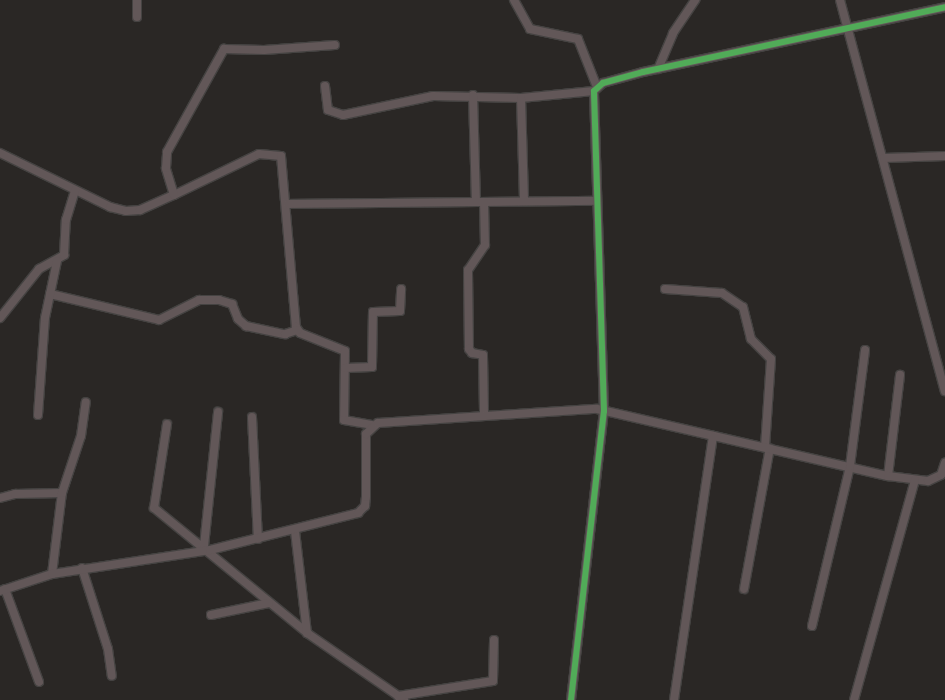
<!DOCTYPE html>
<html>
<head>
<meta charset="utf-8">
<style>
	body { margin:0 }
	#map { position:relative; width:945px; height:700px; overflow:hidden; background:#2a2725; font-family:"Fira Sans Condensed",sans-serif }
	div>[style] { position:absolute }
	.roads { filter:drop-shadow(1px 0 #454342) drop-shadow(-1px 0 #454342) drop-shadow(0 1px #454342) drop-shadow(0 -1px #454342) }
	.minor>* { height:8px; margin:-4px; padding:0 4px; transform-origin:4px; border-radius:4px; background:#625758 }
	.cycleway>* { height:6px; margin:-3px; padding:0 3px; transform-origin:3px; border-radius:3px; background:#51ab58 }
	span { translate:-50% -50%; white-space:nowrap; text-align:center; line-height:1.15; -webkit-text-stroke:3px #221d1a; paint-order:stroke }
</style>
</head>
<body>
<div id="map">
	<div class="roads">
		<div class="minor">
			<i style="left:514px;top:0;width:33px;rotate:61deg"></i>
			<i style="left:530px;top:29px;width:49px;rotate:11.8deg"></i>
			<i style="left:578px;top:39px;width:52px;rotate:68.4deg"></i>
			<i style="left:840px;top:0;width:405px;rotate:75deg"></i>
			<i style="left:137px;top:17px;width:17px;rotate:-90deg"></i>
			<i style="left:658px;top:69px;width:39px;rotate:-67deg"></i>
			<i style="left:673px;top:33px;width:40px;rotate:-56deg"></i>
			<i style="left:325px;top:86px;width:24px;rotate:83deg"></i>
			<i style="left:328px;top:110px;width:16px;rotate:18deg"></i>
			<i style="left:343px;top:115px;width:92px;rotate:-11.9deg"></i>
			<i style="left:433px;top:96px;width:88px;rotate:1.3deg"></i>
			<i style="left:521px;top:98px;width:73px;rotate:-5.5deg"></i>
			<i style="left:473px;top:95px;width:107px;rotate:88.4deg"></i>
			<i style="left:521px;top:98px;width:103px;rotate:88.3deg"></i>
			<i style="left:0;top:153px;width:123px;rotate:26.1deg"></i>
			<i style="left:110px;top:207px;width:16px;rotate:14deg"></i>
			<i style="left:126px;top:211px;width:14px;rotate:-4deg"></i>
			<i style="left:140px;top:210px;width:37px;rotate:-24deg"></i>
			<i style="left:174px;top:195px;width:94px;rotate:-25.8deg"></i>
			<i style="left:259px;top:154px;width:22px;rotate:5deg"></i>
			<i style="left:281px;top:156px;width:172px;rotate:85deg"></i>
			<i style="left:296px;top:327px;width:7px;rotate:56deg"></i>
			<i style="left:300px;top:333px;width:48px;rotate:21.8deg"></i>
			<i style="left:345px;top:351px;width:69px;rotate:90.8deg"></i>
			<i style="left:344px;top:420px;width:28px;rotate:10deg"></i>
			<i style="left:884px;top:158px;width:61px;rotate:-1.9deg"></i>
			<i style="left:174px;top:195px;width:28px;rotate:-107deg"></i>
			<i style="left:166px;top:168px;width:16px;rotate:-86deg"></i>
			<i style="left:167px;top:152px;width:118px;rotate:-61deg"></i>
			<i style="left:224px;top:49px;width:40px;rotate:1.4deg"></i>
			<i style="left:264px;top:50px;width:71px;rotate:-4deg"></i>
			<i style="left:484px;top:202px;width:43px;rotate:88.7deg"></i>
			<i style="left:485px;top:245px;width:30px;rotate:124deg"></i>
			<i style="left:468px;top:270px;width:79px;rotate:89.3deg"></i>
			<i style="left:469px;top:349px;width:5px;rotate:53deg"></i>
			<i style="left:472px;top:353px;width:11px;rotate:10deg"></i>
			<i style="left:483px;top:355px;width:60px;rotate:89deg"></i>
			<i style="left:287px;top:204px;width:310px;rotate:-0.6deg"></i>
			<i style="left:665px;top:289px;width:57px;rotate:4deg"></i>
			<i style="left:722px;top:293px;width:25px;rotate:34deg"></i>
			<i style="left:743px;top:307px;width:33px;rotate:76deg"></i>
			<i style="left:751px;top:339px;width:28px;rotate:45deg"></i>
			<i style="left:771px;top:359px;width:88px;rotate:93.9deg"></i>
			<i style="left:50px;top:294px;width:112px;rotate:13.4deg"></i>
			<i style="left:159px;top:320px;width:45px;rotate:-26.6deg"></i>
			<i style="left:199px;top:300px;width:20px"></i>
			<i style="left:219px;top:300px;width:14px;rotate:17deg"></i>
			<i style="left:232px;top:304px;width:16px;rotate:68deg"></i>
			<i style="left:238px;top:319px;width:11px;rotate:41deg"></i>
			<i style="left:246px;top:326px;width:40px;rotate:12deg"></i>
			<i style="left:285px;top:334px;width:13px;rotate:-18deg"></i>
			<i style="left:0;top:318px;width:63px;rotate:-51.5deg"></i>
			<i style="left:39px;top:269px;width:29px;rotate:-29deg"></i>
			<i style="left:64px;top:255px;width:35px;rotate:-87deg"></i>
			<i style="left:66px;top:220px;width:31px;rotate:-73deg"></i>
			<i style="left:345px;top:368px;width:27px;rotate:-2deg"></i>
			<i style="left:372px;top:367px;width:55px;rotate:-89deg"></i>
			<i style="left:373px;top:312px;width:27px;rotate:-2deg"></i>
			<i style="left:400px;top:311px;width:22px;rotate:-87deg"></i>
			<i style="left:38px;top:415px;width:97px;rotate:-85.9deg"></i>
			<i style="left:45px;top:318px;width:58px;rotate:-78.1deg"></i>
			<i style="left:252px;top:417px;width:122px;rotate:87.2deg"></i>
			<i style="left:167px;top:424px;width:85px;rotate:98.8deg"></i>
			<i style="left:154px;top:508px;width:198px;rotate:39.2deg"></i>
			<i style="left:307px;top:633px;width:118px;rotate:34.6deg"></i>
			<i style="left:888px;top:476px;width:102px;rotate:-83.2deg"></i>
			<i style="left:0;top:498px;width:16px;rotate:-15deg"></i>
			<i style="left:15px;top:494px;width:47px;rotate:-1.2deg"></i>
			<i style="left:295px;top:531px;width:103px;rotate:83.3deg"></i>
			<i style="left:204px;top:546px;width:135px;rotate:-84deg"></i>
			<i style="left:82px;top:568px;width:85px;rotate:72.2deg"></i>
			<i style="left:108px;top:649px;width:27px;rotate:82deg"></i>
			<i style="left:52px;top:574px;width:82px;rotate:-83deg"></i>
			<i style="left:62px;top:493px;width:60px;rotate:-71.6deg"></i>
			<i style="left:81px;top:436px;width:34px;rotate:-82deg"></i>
			<i style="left:5px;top:589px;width:99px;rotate:69.9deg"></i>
			<i style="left:744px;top:589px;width:143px;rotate:-79.6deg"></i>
			<i style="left:0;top:591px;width:55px;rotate:-18.1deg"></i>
			<i style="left:52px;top:574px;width:160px;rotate:-8.6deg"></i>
			<i style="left:210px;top:550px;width:153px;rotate:-14deg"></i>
			<i style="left:358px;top:513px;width:10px;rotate:-45deg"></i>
			<i style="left:365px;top:506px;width:9px;rotate:-84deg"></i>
			<i style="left:366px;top:497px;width:63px;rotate:-90deg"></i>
			<i style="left:366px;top:434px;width:16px;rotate:-43deg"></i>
			<i style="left:378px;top:423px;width:219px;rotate:-3.7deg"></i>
			<i style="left:597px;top:409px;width:299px;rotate:13deg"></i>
			<i style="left:888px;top:476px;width:40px;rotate:7.1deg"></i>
			<i style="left:928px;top:481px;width:14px;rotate:-25deg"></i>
			<i style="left:941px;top:475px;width:13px;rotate:-72deg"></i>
			<i style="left:211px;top:615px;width:59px;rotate:-11.7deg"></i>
			<i style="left:812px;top:626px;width:164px;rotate:-76.6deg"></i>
			<i style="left:850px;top:466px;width:117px;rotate:-82.6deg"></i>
			<i style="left:398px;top:696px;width:96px;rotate:-9deg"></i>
			<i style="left:493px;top:681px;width:41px;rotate:-88.6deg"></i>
			<i style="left:571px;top:700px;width:291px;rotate:-83.5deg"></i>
			<i style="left:604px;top:411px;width:320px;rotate:-91.8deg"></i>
			<i style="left:594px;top:91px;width:12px;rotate:-42deg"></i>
			<i style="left:603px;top:83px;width:41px;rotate:-15.4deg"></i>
			<i style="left:643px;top:72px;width:309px;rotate:-12.1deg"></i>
			<i style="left:674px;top:700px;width:267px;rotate:-81.6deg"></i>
			<i style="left:854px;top:700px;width:228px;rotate:-74.5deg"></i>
		</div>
	</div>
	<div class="cycleway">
		<i style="left:571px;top:700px;width:291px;rotate:-83.5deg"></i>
		<i style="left:604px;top:411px;width:320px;rotate:-91.8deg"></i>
		<i style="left:594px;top:91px;width:12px;rotate:-42deg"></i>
		<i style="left:603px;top:83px;width:41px;rotate:-15.4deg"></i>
		<i style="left:643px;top:72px;width:309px;rotate:-12.1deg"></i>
	</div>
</div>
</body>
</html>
